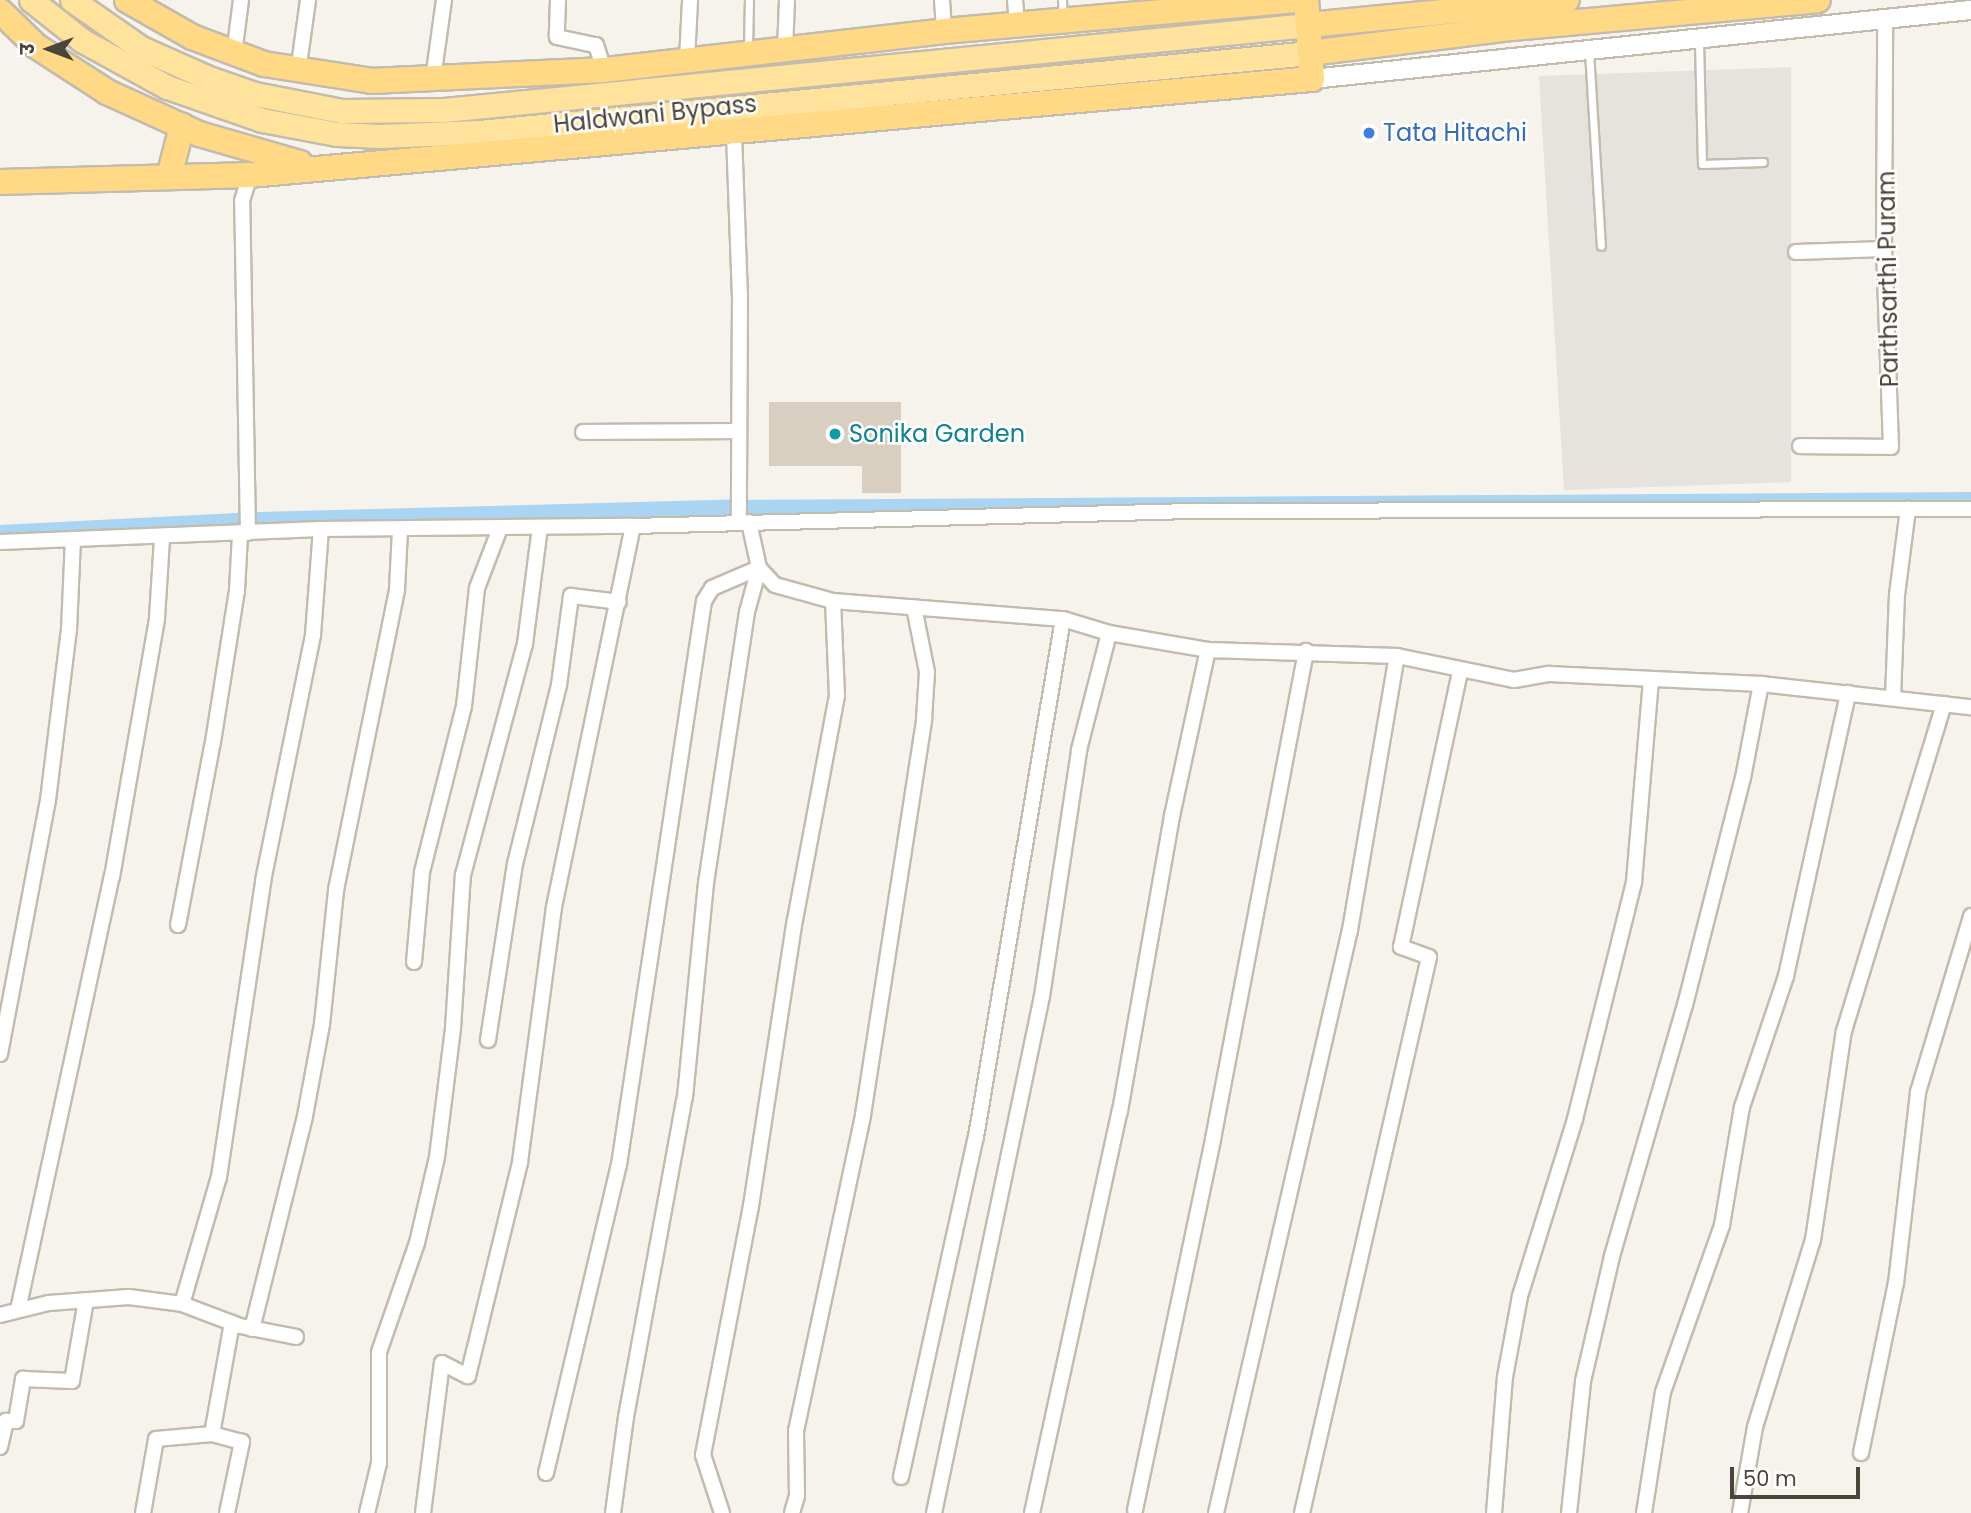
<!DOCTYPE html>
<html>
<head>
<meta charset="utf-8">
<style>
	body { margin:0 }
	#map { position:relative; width:1971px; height:1513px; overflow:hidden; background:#f6f3ec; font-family:Poppins,"Noto Sans Devanagari",sans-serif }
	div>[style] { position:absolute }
	.industrial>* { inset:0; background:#e6e2dd }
	.canal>* { height:18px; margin:-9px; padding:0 9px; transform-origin:9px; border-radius:9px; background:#a9d4f2 }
	.building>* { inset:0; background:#d8cfc1 }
	.roads { filter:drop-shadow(2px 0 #c2bbae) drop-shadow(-2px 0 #c2bbae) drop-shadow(0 2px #c2bbae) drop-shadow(0 -2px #c2bbae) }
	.service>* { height:7px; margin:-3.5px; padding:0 3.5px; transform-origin:3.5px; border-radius:3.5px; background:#fff }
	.minor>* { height:14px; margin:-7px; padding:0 7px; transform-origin:7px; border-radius:7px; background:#fff }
	.tertiary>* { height:18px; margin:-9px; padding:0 9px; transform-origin:9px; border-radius:9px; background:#fff }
	.primary>* { height:23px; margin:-11.5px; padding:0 11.5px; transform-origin:11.5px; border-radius:11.5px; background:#ffe39c }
	.trunk>* { height:24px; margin:-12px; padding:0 12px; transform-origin:12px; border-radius:12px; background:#ffd985 }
	.dots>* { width:19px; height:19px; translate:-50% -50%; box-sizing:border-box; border:4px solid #fff; border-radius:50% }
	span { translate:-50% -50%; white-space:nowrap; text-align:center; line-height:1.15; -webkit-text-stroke:5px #fff; paint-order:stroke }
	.street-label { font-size:24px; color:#4b4439 }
	.shop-label { font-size:24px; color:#366cbe }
	.left { translate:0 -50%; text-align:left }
	.culture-label { font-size:24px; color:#0d838f }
	.north { position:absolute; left:14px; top:14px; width:70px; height:70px; -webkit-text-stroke:5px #fff; paint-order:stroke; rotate:270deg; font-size:19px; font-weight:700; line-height:28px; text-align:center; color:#4b4439 }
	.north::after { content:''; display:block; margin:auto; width:24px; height:32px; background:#4b4439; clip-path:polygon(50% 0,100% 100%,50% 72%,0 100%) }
	.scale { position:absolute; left:1730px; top:1467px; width:130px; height:32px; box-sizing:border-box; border:4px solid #4b4439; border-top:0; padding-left:9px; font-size:21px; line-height:24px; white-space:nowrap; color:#4b4439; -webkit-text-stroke:5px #fff; paint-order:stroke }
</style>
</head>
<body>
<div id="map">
	<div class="industrial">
		<i style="clip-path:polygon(1791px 67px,1791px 482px,1564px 490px,1539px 76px)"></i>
	</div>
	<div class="canal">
		<i style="left:0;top:534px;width:259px;rotate:-2.9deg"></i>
		<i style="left:259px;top:521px;width:473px;rotate:-1.5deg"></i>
		<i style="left:732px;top:509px;width:1239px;rotate:-0.37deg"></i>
	</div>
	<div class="building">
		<i style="clip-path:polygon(769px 402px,901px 402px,901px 493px,862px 493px,862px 466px,769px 466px)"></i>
	</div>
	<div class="roads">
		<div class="service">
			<i style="left:1062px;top:0;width:17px;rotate:87deg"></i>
			<i style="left:1699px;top:41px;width:123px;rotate:88.6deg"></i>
			<i style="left:1702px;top:164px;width:61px;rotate:-1.9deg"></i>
			<i style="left:748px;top:50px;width:50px;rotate:-88.9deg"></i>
			<i style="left:1589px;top:51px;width:195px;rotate:86.5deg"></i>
		</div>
		<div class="minor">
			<i style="left:558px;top:0;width:37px;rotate:92deg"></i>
			<i style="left:557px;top:37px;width:40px;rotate:12deg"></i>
			<i style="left:596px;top:45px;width:26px;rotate:72deg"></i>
			<i style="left:942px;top:0;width:31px;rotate:86deg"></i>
			<i style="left:1015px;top:0;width:25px;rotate:85deg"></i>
			<i style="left:785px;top:50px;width:50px;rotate:-87.7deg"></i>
			<i style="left:234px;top:54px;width:54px;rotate:-82.6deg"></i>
			<i style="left:687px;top:60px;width:60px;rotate:-87.1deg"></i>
			<i style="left:298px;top:72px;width:73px;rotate:-82.1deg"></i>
			<i style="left:433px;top:79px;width:80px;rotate:-82.1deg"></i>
			<i style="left:734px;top:134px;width:161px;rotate:87.9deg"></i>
			<i style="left:740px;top:295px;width:227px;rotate:90.3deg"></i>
			<i style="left:1796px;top:252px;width:88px;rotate:-2deg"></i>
			<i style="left:583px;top:432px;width:153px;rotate:-0.4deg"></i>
			<i style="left:1800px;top:446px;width:91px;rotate:0.6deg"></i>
			<i style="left:1891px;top:447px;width:198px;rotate:-92deg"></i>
			<i style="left:1884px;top:249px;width:228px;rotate:-89.7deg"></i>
			<i style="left:749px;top:522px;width:47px;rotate:77.7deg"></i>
			<i style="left:759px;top:568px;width:23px;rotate:47deg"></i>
			<i style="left:775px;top:585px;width:60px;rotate:15.4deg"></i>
			<i style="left:833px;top:601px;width:231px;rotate:4.5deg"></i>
			<i style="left:1063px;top:619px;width:48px;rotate:16.9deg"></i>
			<i style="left:1109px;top:633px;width:100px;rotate:9.7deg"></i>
			<i style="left:1208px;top:650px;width:189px;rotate:1.8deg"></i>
			<i style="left:1397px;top:656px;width:119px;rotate:11.6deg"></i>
			<i style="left:1514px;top:680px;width:36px;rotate:-10deg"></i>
			<i style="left:1549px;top:674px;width:212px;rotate:2.7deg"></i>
			<i style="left:1761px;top:684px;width:211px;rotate:6.3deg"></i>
			<i style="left:248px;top:533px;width:332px;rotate:-91deg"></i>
			<i style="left:242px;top:201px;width:27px;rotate:-73deg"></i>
			<i style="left:0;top:542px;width:321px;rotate:-2.3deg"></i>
			<i style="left:321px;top:529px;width:312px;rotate:-0.6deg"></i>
			<i style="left:633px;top:526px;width:557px;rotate:-1.54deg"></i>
			<i style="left:1190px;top:511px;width:781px;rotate:-0.15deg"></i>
			<i style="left:1893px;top:698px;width:103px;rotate:-87.8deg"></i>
			<i style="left:1897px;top:595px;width:87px;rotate:-82.7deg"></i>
			<i style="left:178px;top:925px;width:186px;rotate:-79.2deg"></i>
			<i style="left:213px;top:742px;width:154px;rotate:-81deg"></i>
			<i style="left:237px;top:590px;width:56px;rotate:-86.9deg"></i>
			<i style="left:414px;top:962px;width:90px;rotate:-84.9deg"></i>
			<i style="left:422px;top:872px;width:171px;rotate:-75.8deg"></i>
			<i style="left:464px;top:706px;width:119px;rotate:-83.7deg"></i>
			<i style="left:477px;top:588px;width:64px;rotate:-69deg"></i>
			<i style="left:488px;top:1040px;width:178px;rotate:-81.3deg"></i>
			<i style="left:515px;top:864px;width:184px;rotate:-76.2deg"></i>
			<i style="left:559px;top:685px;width:90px;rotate:-82.3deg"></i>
			<i style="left:571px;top:596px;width:48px;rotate:7.1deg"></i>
			<i style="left:0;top:1054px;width:258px;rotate:-79.3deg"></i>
			<i style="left:48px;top:800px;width:171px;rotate:-83deg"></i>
			<i style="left:69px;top:630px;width:91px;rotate:-87.5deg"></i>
			<i style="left:182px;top:1304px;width:132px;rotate:-73.8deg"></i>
			<i style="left:219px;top:1177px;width:299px;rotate:-81.5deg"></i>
			<i style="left:263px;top:881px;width:251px;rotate:-78.5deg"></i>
			<i style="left:313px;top:635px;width:106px;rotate:-85.7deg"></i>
			<i style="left:18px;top:1310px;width:443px;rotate:-77.8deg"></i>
			<i style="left:112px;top:877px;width:263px;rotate:-80.1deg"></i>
			<i style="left:157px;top:618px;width:80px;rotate:-86.4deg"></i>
			<i style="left:0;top:1315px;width:50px;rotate:-13.8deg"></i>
			<i style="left:49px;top:1303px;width:80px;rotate:-4.3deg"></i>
			<i style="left:129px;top:1297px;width:53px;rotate:7.5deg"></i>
			<i style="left:182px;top:1304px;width:62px;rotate:20.8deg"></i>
			<i style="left:240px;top:1326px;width:57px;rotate:11.1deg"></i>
			<i style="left:252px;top:1329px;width:219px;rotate:-76deg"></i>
			<i style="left:305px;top:1116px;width:94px;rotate:-79.5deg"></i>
			<i style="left:322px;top:1024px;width:135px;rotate:-84deg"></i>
			<i style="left:336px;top:890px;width:307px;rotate:-78.5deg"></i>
			<i style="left:397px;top:589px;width:60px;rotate:-87.1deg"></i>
			<i style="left:0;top:1447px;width:27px;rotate:-77deg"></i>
			<i style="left:6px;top:1421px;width:10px"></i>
			<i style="left:16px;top:1421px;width:43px;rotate:-80.5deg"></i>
			<i style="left:23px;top:1379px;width:49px;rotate:2.3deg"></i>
			<i style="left:72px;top:1381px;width:82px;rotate:-80.2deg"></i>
			<i style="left:1861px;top:1453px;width:174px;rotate:-78.4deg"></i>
			<i style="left:1896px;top:1283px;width:192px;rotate:-83.4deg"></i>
			<i style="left:1918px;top:1092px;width:184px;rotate:-73.2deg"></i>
			<i style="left:546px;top:1473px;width:317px;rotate:-76.7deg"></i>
			<i style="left:619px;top:1165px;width:570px;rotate:-81.43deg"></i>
			<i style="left:704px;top:601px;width:15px;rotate:-58deg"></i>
			<i style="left:712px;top:588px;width:51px;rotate:-23.1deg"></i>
			<i style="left:901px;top:1477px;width:348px;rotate:-77.6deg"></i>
			<i style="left:976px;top:1137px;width:525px;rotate:-80.47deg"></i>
			<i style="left:1135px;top:1510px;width:379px;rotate:-78.1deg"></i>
			<i style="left:1213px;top:1139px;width:497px;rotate:-79.2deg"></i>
			<i style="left:143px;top:1513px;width:75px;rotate:-80deg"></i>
			<i style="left:156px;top:1439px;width:56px;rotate:-5.1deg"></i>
			<i style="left:227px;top:1513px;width:73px;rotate:-78.1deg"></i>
			<i style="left:242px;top:1442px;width:31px;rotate:-165deg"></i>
			<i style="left:212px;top:1434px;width:113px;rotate:-79.8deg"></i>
			<i style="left:367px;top:1513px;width:51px;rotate:-76.5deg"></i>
			<i style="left:379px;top:1463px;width:111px;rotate:-90deg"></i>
			<i style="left:379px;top:1352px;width:115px;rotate:-70.8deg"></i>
			<i style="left:417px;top:1243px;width:88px;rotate:-76.9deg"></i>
			<i style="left:437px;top:1157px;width:130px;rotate:-82.9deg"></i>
			<i style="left:453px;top:1028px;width:153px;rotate:-86.3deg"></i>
			<i style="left:463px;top:875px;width:239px;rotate:-75deg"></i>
			<i style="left:525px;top:644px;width:118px;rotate:-82.7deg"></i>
			<i style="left:423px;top:1513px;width:151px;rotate:-82.8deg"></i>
			<i style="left:442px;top:1363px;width:29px;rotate:27deg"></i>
			<i style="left:468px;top:1376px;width:220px;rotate:-76.3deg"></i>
			<i style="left:520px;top:1162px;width:257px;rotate:-82.4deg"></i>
			<i style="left:554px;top:907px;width:389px;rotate:-78.3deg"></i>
			<i style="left:613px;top:1513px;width:97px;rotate:-82.3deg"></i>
			<i style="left:626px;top:1417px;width:325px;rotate:-79.6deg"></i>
			<i style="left:685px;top:1097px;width:215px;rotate:-84.4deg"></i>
			<i style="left:706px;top:883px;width:274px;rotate:-81.4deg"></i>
			<i style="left:747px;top:612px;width:46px;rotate:-74.7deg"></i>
			<i style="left:722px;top:1513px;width:61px;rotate:-108.1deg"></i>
			<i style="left:703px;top:1455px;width:254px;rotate:-79.1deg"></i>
			<i style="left:751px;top:1206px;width:289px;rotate:-81.3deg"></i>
			<i style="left:795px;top:920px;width:228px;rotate:-79.4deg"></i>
			<i style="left:837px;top:696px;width:95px;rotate:-92.4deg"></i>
			<i style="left:792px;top:1513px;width:18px;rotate:-74deg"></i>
			<i style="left:797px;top:1496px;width:65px;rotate:-90.9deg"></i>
			<i style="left:796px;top:1431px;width:323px;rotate:-78deg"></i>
			<i style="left:863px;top:1115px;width:401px;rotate:-81.2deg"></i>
			<i style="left:924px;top:719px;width:47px;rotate:-86.3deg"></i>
			<i style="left:927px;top:672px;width:66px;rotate:-101.3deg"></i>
			<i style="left:934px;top:1513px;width:528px;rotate:-78.2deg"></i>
			<i style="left:1042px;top:996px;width:249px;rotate:-81.4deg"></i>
			<i style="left:1079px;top:750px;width:121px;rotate:-75.6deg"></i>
			<i style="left:1032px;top:1513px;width:412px;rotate:-77.7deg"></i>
			<i style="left:1120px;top:1111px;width:300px;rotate:-80deg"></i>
			<i style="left:1172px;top:816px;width:170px;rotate:-77.8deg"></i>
			<i style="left:1216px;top:1513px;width:598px;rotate:-77.06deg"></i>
			<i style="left:1350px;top:930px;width:278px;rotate:-80.3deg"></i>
			<i style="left:1302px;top:1513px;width:570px;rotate:-77.13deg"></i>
			<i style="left:1429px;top:957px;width:30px;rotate:-160deg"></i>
			<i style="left:1401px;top:947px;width:281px;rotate:-77.9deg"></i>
			<i style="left:1494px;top:1513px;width:136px;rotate:-85.4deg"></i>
			<i style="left:1505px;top:1377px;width:82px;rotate:-79.5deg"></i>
			<i style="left:1520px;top:1296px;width:185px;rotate:-72.7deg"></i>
			<i style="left:1575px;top:1119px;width:244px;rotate:-76deg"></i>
			<i style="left:1634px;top:882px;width:202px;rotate:-85.2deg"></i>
			<i style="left:1569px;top:1513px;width:133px;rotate:-83.9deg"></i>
			<i style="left:1583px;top:1381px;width:128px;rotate:-76.9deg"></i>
			<i style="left:1612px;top:1256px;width:261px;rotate:-73.8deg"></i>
			<i style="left:1685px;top:1005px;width:234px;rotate:-75.7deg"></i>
			<i style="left:1743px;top:778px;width:96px;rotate:-79.2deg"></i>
			<i style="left:1644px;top:1513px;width:122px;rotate:-81.1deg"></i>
			<i style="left:1663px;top:1392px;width:177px;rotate:-70.5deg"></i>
			<i style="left:1722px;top:1225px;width:120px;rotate:-80.4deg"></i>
			<i style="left:1742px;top:1107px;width:138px;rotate:-71.4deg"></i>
			<i style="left:1786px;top:976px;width:290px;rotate:-77.6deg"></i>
			<i style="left:1740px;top:1513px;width:87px;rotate:-80.1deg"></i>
			<i style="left:1755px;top:1427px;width:196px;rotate:-72.8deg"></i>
			<i style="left:1813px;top:1240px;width:211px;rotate:-81.6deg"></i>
			<i style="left:1844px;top:1031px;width:342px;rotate:-73deg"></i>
		</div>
		<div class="tertiary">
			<i style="left:1312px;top:79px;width:663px;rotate:-5.98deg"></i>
		</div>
		<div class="primary">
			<i style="left:31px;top:0;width:66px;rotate:38.3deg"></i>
			<i style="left:83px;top:41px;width:96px;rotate:28.7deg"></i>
			<i style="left:167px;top:87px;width:101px;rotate:19.2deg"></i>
			<i style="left:262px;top:120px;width:76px;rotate:10.6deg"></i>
			<i style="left:337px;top:134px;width:43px;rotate:2.7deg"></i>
			<i style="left:380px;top:136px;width:99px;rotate:-2.3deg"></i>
			<i style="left:479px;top:132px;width:835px;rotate:-5.43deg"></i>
			<i style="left:72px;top:0;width:84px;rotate:34.8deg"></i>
			<i style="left:141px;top:48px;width:71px;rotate:24deg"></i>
			<i style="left:206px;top:77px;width:52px;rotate:19.1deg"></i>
			<i style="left:255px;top:94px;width:89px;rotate:11.1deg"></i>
			<i style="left:342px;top:111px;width:102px;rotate:-0.6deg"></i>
			<i style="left:444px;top:110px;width:868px;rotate:-5.62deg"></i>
		</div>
		<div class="trunk">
			<i style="left:127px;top:0;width:75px;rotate:29.6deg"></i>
			<i style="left:192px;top:37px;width:77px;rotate:20.6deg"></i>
			<i style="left:264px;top:64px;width:109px;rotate:8.9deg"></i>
			<i style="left:372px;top:81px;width:232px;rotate:-2.7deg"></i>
			<i style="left:604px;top:70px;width:342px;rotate:-6.5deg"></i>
			<i style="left:944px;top:31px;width:357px;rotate:-5deg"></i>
			<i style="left:0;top:11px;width:50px;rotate:44.2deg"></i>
			<i style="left:36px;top:46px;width:85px;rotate:32.9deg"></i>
			<i style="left:107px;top:92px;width:101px;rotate:24.5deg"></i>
			<i style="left:199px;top:134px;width:105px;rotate:16deg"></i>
			<i style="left:1308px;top:25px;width:260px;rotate:-5.5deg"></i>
			<i style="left:1310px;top:53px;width:204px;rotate:-7.1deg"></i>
			<i style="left:1512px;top:28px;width:307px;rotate:-5.2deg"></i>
			<i style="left:169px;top:177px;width:53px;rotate:-75.7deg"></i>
			<i style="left:0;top:182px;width:250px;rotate:-1.6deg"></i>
			<i style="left:250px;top:175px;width:1066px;rotate:-5.17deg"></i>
			<i style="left:1312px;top:79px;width:79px;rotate:-94.3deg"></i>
		</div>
	</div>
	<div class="dots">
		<i style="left:1369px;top:133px;background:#3f7fe0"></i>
		<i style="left:835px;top:434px;background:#0f9aa8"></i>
	</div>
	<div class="street-label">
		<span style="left:655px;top:114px;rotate:-6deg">Haldwani Bypass</span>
		<span style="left:1888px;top:279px;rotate:-91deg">Parthsarthi Puram</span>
	</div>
	<div class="shop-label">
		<span class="left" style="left:1383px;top:133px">Tata Hitachi</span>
	</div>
	<div class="culture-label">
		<span class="left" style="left:849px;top:434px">Sonika Garden</span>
	</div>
	<div class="north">उ</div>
	<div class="scale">50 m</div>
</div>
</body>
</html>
